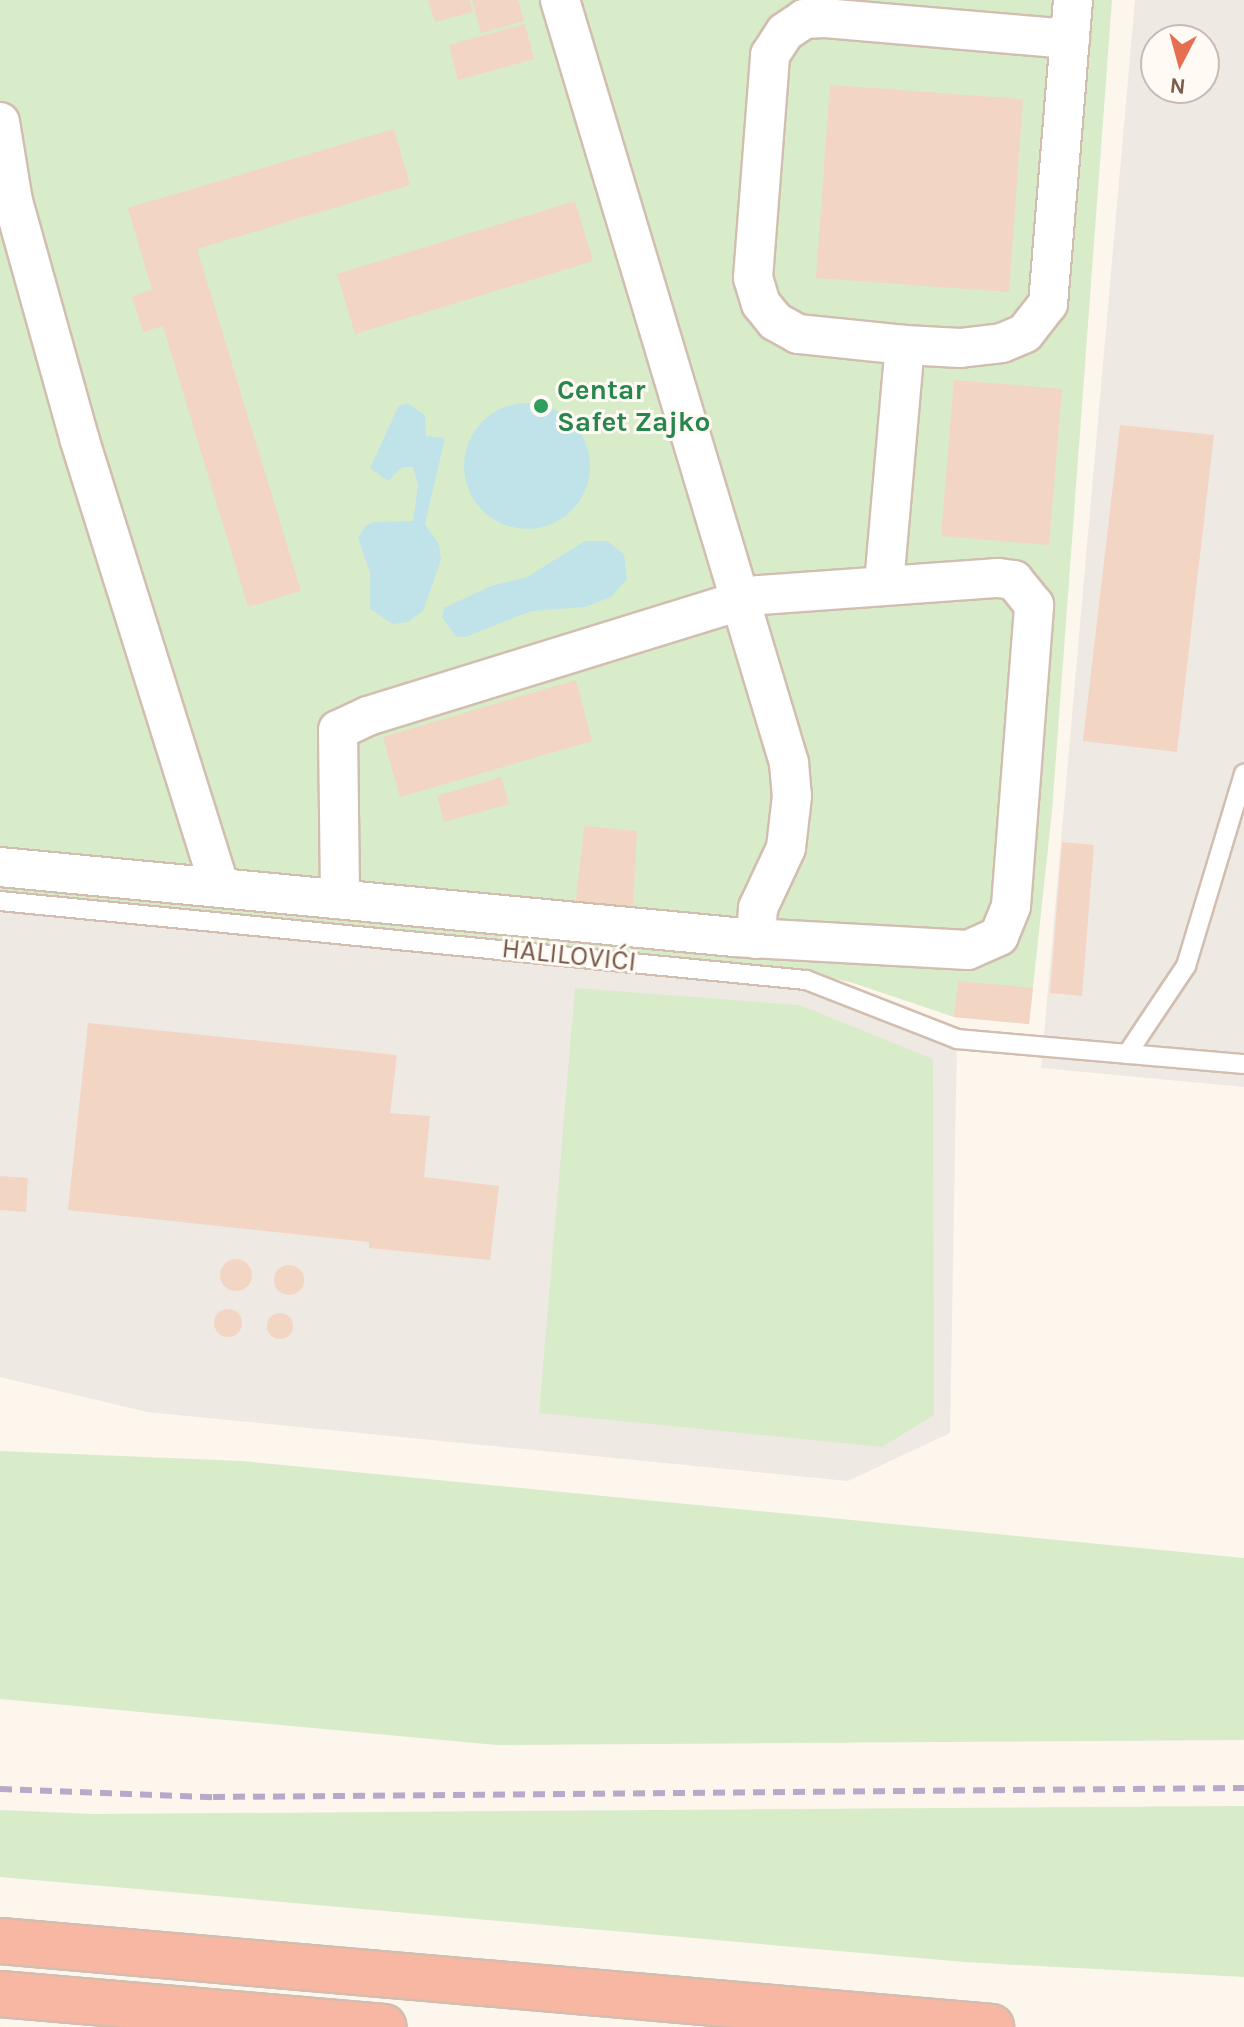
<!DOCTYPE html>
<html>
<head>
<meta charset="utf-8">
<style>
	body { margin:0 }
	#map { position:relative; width:1244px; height:2027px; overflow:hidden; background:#fdf6ec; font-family:Karla,sans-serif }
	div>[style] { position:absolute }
	.industrial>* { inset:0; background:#efe9e4 }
	.green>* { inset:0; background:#d8ecc9 }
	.water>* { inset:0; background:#bfe3e8 }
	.round { border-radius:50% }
	.building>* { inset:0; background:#f3d5c3 }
	.roads { filter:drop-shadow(2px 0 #d1beb0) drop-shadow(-2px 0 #d1beb0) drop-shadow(0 2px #d1beb0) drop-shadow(0 -2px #d1beb0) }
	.lane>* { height:18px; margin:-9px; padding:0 9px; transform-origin:9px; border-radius:9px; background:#fff }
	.street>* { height:38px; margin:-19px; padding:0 19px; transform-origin:19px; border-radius:19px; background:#fff }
	.highway>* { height:44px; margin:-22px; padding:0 22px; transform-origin:22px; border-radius:22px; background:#f7b7a3 }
	.rail>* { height:6px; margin-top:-3px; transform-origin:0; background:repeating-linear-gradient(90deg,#b9a8c9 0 12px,transparent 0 20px) }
	.dots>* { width:22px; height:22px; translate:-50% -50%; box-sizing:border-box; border:4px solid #fffaf3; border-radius:50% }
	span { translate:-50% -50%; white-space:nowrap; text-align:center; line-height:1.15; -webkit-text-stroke:6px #fffaf3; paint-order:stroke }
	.leisure-label { font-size:28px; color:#27864d; font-weight:700 }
	.left { translate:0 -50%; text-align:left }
	.street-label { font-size:28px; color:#7a5c4d }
	.north { position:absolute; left:1140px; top:24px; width:80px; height:80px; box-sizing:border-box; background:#fffaf3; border:2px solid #cabbb1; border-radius:50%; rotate:186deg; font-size:22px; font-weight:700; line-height:32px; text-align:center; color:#7a5c4d }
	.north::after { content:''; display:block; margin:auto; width:28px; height:36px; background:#e76f51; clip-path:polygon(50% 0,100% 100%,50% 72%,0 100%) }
</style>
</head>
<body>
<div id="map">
	<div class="industrial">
		<i style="clip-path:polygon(evenodd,1135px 0,1244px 0,1244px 1087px,1041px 1068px,1135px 0,1156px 40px,1204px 40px,1204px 88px,1156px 88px,1156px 40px)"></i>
		<i style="clip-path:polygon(0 901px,806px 980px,957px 1039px,950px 1433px,848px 1481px,147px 1412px,0 1377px)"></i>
	</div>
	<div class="green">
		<i style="clip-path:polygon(0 0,1112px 0,1052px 811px,1029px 1024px,954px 1017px,850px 982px,780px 968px,0 893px)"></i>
		<i style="clip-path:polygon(575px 988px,800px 1005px,933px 1059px,934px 1415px,882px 1447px,539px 1413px)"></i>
		<i style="clip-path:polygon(0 1451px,242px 1461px,1244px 1558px,1244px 1740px,496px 1745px,0 1699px)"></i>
		<i style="clip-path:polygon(1244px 1806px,1244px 1977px,964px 1962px,0 1877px,0 1810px,94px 1814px)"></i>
	</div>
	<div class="water">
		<i style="clip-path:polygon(407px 403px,425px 415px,426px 436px,445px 438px,425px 524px,439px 544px,441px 560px,423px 611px,408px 622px,393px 624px,370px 609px,370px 573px,358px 538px,366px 525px,375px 522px,413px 521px,418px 485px,413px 467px,402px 467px,388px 481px,370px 468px,398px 407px)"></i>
		<i class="round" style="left:464px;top:403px;width:126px;height:126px"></i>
		<i style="clip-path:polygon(585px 541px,607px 541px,624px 554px,627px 579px,611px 597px,585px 607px,532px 611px,465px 637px,455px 636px,442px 617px,444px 608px,491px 586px,527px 577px)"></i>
	</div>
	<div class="building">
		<i style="clip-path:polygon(428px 0,469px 0,473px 12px,435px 22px)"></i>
		<i style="clip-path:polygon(472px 0,518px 0,524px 21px,481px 33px)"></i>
		<i style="clip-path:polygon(525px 24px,534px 59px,458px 80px,449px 45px)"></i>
		<i style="clip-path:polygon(830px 85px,1023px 99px,1009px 292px,816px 278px)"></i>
		<i style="clip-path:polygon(394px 129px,410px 185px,197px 249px,301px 591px,248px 607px,163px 326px,143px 332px,132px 296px,152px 290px,128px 208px)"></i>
		<i style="clip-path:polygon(575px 201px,593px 261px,355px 334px,337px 274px)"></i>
		<i style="clip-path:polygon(954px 380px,1062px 389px,1049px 545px,941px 536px)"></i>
		<i style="clip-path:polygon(1120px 425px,1214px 435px,1177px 752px,1083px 741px)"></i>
		<i style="clip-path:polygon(576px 680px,592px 741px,400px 797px,383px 737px)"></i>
		<i style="clip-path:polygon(501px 777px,509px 804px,444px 822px,437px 796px)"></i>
		<i style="clip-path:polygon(584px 826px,637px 831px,632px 926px,574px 920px)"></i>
		<i style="clip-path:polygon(1062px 842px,1094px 845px,1082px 996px,1050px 993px)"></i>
		<i style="clip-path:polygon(958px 981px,1033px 988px,1029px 1024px,954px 1017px)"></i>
		<i style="clip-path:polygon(88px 1023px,397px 1055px,390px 1113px,430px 1116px,424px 1177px,499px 1186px,490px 1260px,369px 1248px,369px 1242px,68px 1210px)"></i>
		<i style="clip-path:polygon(0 1176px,28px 1178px,26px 1212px,0 1210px)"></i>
		<i class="round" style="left:220px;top:1259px;width:32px;height:32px"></i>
		<i class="round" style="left:274px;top:1265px;width:30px;height:30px"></i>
		<i class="round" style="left:214px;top:1309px;width:28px;height:28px"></i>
		<i class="round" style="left:267px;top:1313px;width:26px;height:26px"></i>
	</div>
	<div class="roads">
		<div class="lane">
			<i style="left:0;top:901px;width:810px;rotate:5.6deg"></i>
			<i style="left:806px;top:980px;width:162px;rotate:21.3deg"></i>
			<i style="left:957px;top:1039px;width:288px;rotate:5deg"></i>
			<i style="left:1127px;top:1054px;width:106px;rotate:-56.2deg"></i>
			<i style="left:1186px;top:966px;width:201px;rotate:-73.2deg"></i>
		</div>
		<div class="street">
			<i style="left:560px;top:0;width:797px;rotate:73.29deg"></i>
			<i style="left:789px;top:763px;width:33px;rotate:85deg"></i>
			<i style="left:792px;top:796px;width:52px;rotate:96.6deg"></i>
			<i style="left:786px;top:848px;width:66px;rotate:115deg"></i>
			<i style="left:758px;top:908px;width:31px;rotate:94deg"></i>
			<i style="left:0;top:122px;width:80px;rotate:80.7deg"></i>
			<i style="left:13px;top:201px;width:249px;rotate:74.4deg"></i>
			<i style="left:80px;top:441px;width:468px;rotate:72.6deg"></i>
			<i style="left:905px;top:345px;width:108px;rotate:-174.1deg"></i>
			<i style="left:798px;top:334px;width:26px;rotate:-151deg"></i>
			<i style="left:775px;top:321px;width:22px;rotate:-129deg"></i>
			<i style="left:761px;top:304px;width:27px;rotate:-107deg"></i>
			<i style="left:753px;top:278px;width:224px;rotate:-85.6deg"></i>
			<i style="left:770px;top:55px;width:27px;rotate:-57deg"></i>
			<i style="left:785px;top:32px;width:23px;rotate:-34deg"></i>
			<i style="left:804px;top:19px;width:20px;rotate:-3deg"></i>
			<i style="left:824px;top:18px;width:247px;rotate:4.9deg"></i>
			<i style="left:884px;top:584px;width:240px;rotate:-85deg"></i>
			<i style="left:905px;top:345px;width:55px;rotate:3.1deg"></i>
			<i style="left:960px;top:348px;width:42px;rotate:-6.8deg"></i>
			<i style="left:1002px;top:343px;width:25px;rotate:-23deg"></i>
			<i style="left:1025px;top:333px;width:37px;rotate:-52deg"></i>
			<i style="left:1048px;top:304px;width:305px;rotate:-85.3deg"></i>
			<i style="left:0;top:867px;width:737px;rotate:5.45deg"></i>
			<i style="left:734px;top:937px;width:234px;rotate:3.2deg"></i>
			<i style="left:968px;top:950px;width:34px;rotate:-24deg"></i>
			<i style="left:999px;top:936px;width:32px;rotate:-68deg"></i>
			<i style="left:1011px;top:906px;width:302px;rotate:-85.6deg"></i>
			<i style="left:1034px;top:605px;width:32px;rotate:-129deg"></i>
			<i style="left:1014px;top:580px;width:17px;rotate:-173deg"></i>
			<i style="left:997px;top:578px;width:239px;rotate:175.9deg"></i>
			<i style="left:759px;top:595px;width:409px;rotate:162.8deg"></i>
			<i style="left:368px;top:716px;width:33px;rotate:155deg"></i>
			<i style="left:338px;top:730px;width:169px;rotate:89.3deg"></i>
		</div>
		<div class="highway">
			<i style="left:0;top:1941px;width:995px;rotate:4.96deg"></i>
			<i style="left:0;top:1994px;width:385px;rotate:4.9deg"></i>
		</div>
	</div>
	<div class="rail">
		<i style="left:0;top:1789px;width:213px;rotate:2.2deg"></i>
		<i style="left:213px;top:1797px;width:1031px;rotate:-0.5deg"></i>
	</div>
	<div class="dots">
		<i style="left:541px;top:406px;background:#2e9e5b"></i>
	</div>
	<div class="leisure-label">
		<span class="left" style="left:557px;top:406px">Centar<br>Safet Zajko</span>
	</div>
	<div class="street-label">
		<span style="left:569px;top:955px;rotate:6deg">HALILOVIĆI</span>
	</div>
	<div class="north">N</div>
</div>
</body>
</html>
